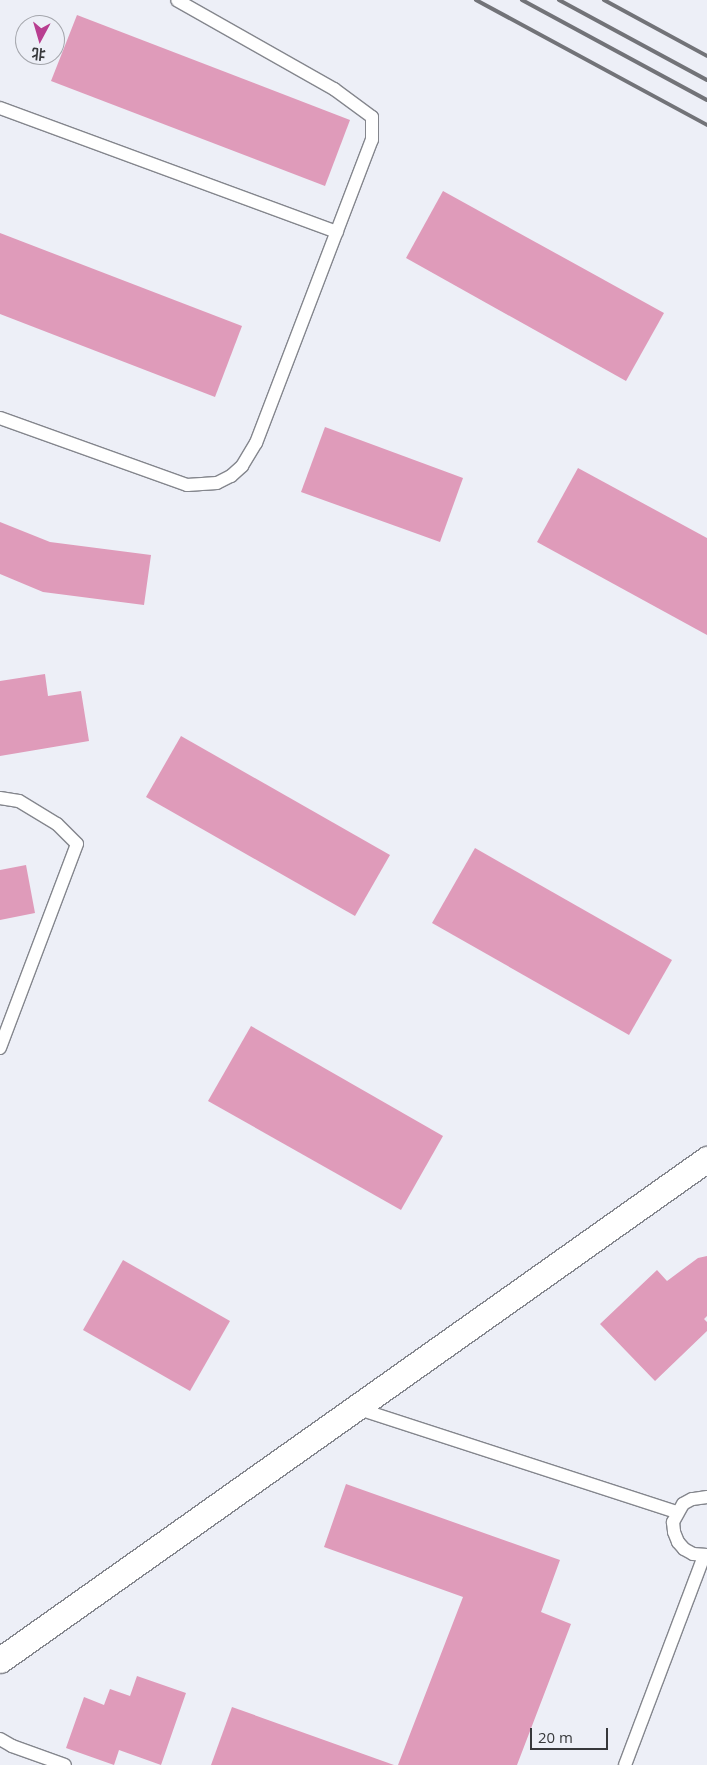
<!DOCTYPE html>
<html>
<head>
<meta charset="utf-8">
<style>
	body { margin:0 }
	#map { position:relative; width:707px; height:1765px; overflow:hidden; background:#edeff7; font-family:"Open Sans","Noto Sans SC",sans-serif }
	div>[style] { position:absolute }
	.building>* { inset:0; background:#df9bba }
	.roads { filter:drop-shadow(1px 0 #84868d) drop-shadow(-1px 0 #84868d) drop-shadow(0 1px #84868d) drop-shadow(0 -1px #84868d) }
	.lane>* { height:12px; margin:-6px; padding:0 6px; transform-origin:6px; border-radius:6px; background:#fff }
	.street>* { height:25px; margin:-12.5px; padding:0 12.5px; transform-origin:12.5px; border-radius:12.5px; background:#fff }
	.rail>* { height:4px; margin:-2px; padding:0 2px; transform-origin:2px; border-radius:2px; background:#727378 }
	span { translate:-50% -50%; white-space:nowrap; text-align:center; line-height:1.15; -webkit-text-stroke:5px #edeff7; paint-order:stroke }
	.north { position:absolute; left:15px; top:15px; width:50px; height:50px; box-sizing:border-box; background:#edeff7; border:1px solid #a4a6ac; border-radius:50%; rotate:186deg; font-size:14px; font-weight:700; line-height:20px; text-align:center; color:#37383b }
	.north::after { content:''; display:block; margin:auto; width:18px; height:22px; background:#b83e90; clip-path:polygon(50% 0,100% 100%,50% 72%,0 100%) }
	.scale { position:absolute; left:530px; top:1728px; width:78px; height:22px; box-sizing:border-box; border:2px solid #37383b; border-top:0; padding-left:6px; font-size:15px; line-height:18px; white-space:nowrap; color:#37383b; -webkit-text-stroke:4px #edeff7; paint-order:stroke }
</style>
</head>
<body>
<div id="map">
	<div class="building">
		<i style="clip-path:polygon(77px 15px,350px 120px,325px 186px,51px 81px)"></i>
		<i style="clip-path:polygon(443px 191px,664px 313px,626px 381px,406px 258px)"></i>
		<i style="clip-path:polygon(0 233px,242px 326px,215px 397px,0 314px)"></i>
		<i style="clip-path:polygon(325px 427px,463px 478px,440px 542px,301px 492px)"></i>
		<i style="clip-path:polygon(578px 468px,707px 538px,707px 635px,537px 542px)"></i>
		<i style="clip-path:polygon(0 522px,50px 542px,151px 555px,144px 605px,43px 592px,0 574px)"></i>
		<i style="clip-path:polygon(45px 674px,48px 696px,81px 691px,89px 741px,0 756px,0 681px)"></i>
		<i style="clip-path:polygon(181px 736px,390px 855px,355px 916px,146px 797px)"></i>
		<i style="clip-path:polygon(475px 848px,672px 960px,629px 1035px,432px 923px)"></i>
		<i style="clip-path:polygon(26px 865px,35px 913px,0 920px,0 870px)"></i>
		<i style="clip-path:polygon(251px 1026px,443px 1136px,401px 1210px,208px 1101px)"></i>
		<i style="clip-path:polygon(707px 1256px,707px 1316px,704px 1319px,707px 1322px,707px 1331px,655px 1381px,600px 1324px,657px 1270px,667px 1281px,698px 1258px)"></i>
		<i style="clip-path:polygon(123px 1260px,230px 1321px,190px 1391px,83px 1330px)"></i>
		<i style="clip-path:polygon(346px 1484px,560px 1560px,541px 1612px,571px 1624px,517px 1765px,398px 1765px,463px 1597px,324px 1547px)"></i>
		<i style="clip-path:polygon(137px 1676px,186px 1693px,161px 1765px,119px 1750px,114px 1765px,66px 1748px,84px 1697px,104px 1705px,110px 1689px,130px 1696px)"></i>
		<i style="clip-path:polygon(232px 1707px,394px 1765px,211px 1765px)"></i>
	</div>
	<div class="roads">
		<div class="lane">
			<i style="left:0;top:108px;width:359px;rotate:20.2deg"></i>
			<i style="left:0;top:418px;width:199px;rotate:19.7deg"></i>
			<i style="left:187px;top:485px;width:30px;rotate:-4deg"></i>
			<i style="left:217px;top:483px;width:16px;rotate:-27deg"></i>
			<i style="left:231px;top:476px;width:15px;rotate:-42deg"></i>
			<i style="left:242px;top:466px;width:27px;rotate:-59deg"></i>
			<i style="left:256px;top:443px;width:324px;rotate:-69.1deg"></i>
			<i style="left:372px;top:140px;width:23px;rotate:-90deg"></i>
			<i style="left:372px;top:117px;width:47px;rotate:-143.6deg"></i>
			<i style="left:334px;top:89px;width:180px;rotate:-150.5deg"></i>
			<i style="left:0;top:798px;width:19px;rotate:9deg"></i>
			<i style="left:19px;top:801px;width:44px;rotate:31.2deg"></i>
			<i style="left:57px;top:824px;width:28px;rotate:45deg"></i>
			<i style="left:77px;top:844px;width:218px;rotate:110.7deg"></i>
			<i style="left:356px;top:1408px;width:336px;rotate:18deg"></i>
			<i style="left:707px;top:1497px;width:15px;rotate:172deg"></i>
			<i style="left:692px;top:1499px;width:10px;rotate:151deg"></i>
			<i style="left:683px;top:1504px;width:21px;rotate:119deg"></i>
			<i style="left:673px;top:1522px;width:10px;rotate:84deg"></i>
			<i style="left:674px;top:1532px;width:11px;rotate:68deg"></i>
			<i style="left:678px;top:1542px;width:9px;rotate:49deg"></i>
			<i style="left:684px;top:1549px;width:10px;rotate:29deg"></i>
			<i style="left:693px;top:1554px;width:14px;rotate:4deg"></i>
			<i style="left:0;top:1739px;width:14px;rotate:30deg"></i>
			<i style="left:12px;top:1746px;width:56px;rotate:19.7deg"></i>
			<i style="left:625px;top:1765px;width:223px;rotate:-69.3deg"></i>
		</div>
		<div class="street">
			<i style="left:0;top:1660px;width:867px;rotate:-35.32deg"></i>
		</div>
	</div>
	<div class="rail">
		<i style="left:476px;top:0;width:263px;rotate:28.4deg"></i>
		<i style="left:522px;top:0;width:210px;rotate:28.4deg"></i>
		<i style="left:559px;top:0;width:168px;rotate:28.4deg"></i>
		<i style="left:604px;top:0;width:117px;rotate:28.5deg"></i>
	</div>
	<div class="north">北</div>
	<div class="scale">20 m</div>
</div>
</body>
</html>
